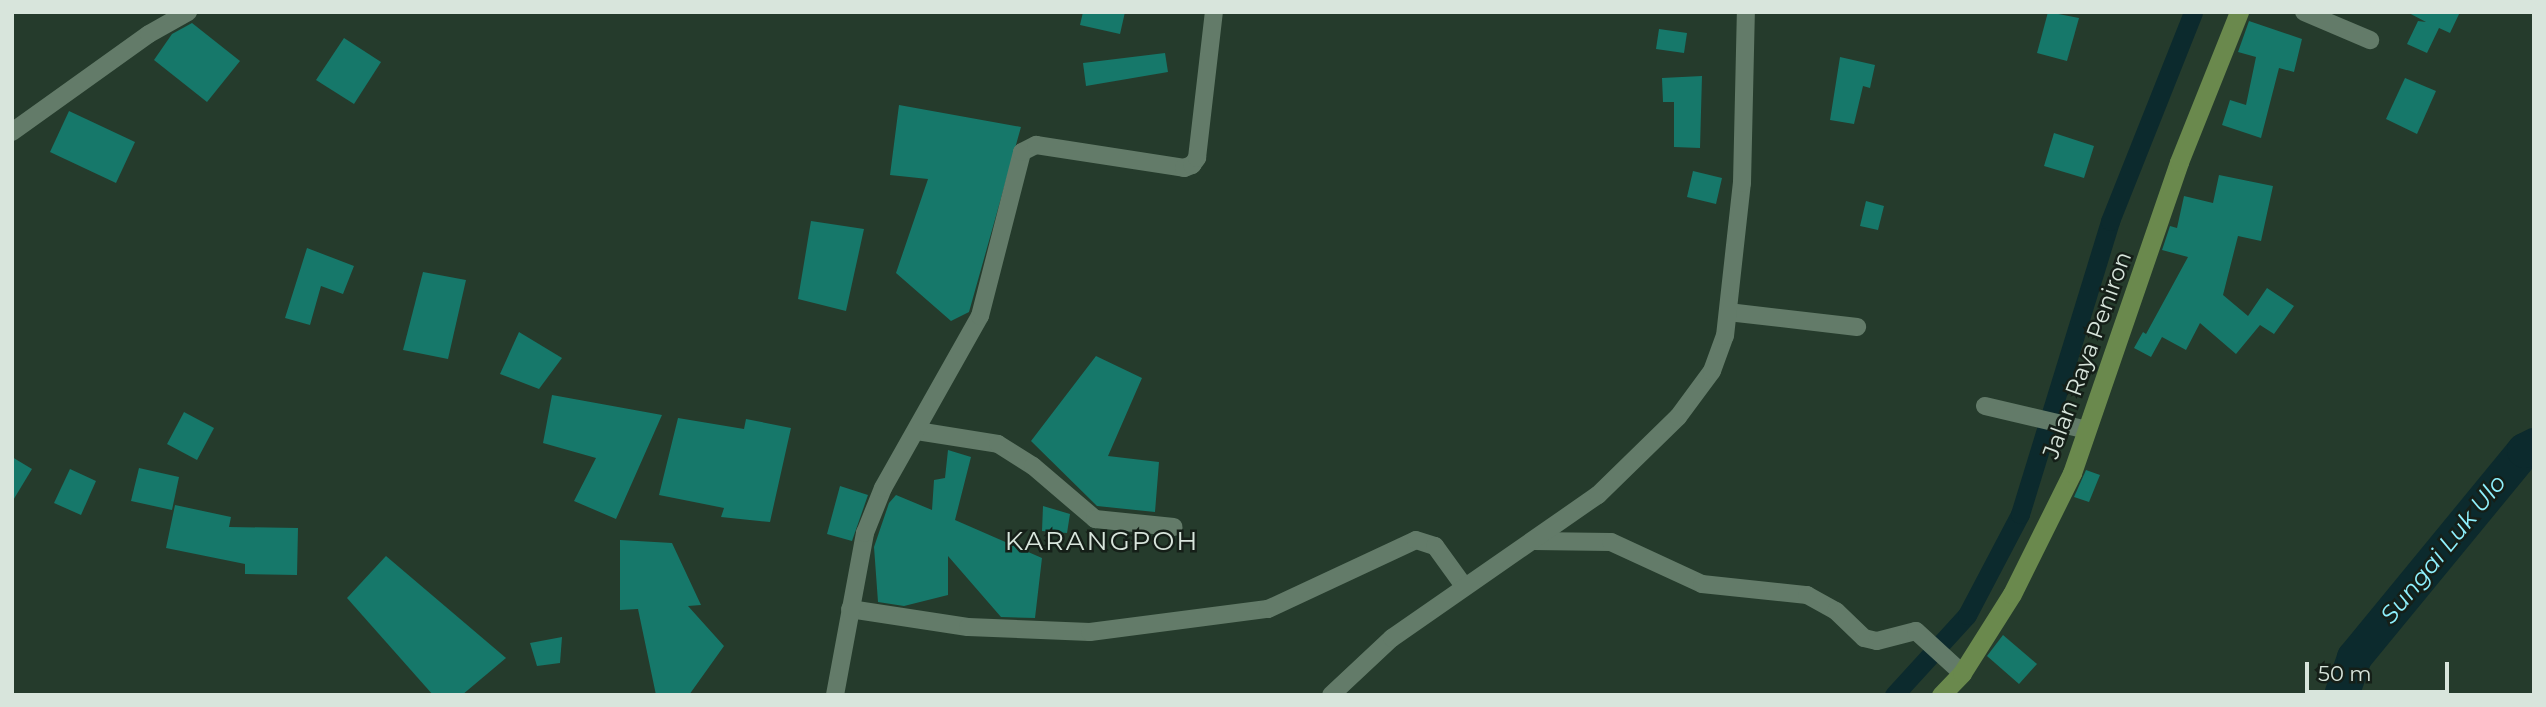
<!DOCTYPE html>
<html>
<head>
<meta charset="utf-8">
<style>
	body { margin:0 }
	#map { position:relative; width:2546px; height:707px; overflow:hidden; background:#253b2c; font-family:Montserrat,sans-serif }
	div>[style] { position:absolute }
	.canal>* { height:19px; margin:-9.5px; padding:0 9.5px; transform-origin:9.5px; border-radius:9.5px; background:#0c2a2d }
	.river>* { height:35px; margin:-17.5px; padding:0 17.5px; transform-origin:17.5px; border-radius:17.5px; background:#0c2a2d }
	.building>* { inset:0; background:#16786a }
	.minor>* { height:18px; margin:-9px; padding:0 9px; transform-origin:9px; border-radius:9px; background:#637b69 }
	.secondary>* { height:19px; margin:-9.5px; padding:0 9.5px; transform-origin:9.5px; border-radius:9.5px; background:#6a894d }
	span { translate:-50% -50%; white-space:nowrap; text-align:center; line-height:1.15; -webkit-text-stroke:5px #151f18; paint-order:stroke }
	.street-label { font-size:23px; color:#d8e5dc }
	.water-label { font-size:24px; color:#8ef0fd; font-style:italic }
	.quarter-label { font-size:26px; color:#d8e5dc; letter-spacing:2px }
	.frame { position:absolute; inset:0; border:14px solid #d8e5dc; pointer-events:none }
	.scale { position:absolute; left:2305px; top:662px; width:144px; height:32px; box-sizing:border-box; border:4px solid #d8e5dc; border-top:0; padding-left:9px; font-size:21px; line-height:24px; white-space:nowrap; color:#d8e5dc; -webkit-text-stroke:5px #151f18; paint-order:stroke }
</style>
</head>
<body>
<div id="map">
	<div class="canal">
		<i style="left:1894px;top:695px;width:108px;rotate:-47.6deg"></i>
		<i style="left:1967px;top:615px;width:114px;rotate:-62.3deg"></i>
		<i style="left:2020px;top:514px;width:307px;rotate:-72.9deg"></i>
		<i style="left:2110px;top:221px;width:225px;rotate:-68.3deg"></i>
	</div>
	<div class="river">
		<i style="left:2341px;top:695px;width:40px;rotate:-71.1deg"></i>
		<i style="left:2354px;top:657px;width:268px;rotate:-50.6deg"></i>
		<i style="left:2524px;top:450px;width:11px;rotate:-27deg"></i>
	</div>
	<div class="building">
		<i style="clip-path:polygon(1083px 12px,1125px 12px,1120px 34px,1080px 25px)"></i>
		<i style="clip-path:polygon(2048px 12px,2079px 18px,2067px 61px,2037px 53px)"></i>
		<i style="clip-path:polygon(2407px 12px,2460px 12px,2450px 33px,2439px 28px,2427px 53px,2407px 44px,2418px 21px,2426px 22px)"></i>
		<i style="clip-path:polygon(2249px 21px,2302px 39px,2294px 72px,2279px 68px,2261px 138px,2222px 125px,2230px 100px,2246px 105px,2256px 57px,2238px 52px)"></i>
		<i style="clip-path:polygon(192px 23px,240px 61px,207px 102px,154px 60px,172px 34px)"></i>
		<i style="clip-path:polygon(1659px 29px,1687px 33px,1684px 53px,1656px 49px)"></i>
		<i style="clip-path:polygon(344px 38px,381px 62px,354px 104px,316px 80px)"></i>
		<i style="clip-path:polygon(1165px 53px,1168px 72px,1086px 86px,1083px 63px)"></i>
		<i style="clip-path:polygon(1840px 57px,1875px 65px,1870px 88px,1863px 86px,1854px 124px,1830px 120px)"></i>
		<i style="clip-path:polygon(1702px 76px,1700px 148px,1674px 147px,1674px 102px,1663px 102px,1662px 78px)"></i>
		<i style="clip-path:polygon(2405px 78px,2436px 91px,2417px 134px,2386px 119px)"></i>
		<i style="clip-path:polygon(899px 105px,1021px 127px,969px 312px,951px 321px,896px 273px,928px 179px,890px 175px)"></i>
		<i style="clip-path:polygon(69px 111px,135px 142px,116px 183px,50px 152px)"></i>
		<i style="clip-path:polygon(2054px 133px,2094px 146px,2084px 178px,2044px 166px)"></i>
		<i style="clip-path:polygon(1693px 171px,1722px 178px,1716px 204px,1687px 197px)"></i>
		<i style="clip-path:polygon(2219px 175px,2273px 186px,2261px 241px,2238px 236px,2223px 295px,2248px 316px,2267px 288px,2294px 306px,2274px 334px,2260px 325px,2236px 354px,2200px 323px,2186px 350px,2162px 337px,2151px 357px,2134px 348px,2143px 332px,2146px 334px,2188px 257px,2162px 250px,2170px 226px,2177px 228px,2184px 196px,2213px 203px)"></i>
		<i style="clip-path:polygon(1866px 201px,1884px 206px,1878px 230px,1860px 226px)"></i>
		<i style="clip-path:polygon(811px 221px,864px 229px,846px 311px,798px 299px)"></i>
		<i style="clip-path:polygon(307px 248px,354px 266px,343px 294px,321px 286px,310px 325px,285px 318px)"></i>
		<i style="clip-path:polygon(423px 272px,466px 280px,448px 359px,403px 350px)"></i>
		<i style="clip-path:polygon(519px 332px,562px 358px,539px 389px,500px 374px)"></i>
		<i style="clip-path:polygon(1096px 356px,1142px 378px,1108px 456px,1159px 462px,1155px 512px,1097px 506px,1031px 441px)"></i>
		<i style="clip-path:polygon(552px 395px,662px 415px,616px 519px,574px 501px,596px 458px,543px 443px)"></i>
		<i style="clip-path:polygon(184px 412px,214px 428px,197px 460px,167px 444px)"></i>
		<i style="clip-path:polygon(678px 418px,744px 429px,746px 419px,791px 428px,770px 522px,721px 517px,724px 508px,659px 495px)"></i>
		<i style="clip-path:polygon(948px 450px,971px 457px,955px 520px,1042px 558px,1035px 618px,1001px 617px,948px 556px,948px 595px,904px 606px,878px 602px,874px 547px,889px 503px,896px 495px,932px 510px,934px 480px,945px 478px)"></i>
		<i style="clip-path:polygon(12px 457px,32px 469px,12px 502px)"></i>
		<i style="clip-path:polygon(139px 468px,179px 477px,172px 510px,131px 501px)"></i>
		<i style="clip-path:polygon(70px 469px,96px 481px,81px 515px,54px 503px)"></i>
		<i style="clip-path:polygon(2086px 470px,2100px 475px,2089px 502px,2074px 497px)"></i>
		<i style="clip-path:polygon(840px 486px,868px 495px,852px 541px,827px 534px)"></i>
		<i style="clip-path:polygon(175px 505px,231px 517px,229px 527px,298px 528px,297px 575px,245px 574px,245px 564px,166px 548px)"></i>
		<i style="clip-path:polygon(1043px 506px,1070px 514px,1067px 533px,1042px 531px)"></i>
		<i style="clip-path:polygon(620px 540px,672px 543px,701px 605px,688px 606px,724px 646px,689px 695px,656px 695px,638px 609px,620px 610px)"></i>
		<i style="clip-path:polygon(386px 556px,506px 658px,462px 695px,433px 695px,347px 598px)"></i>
		<i style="clip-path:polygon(2003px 635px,2037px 664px,2019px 684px,1987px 656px)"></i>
		<i style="clip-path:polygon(562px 637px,560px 663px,537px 666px,530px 643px)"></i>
	</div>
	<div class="minor">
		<i style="left:2304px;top:12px;width:72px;rotate:23deg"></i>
		<i style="left:12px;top:132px;width:168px;rotate:-35.6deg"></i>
		<i style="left:149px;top:34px;width:45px;rotate:-29.4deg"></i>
		<i style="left:1728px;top:312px;width:130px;rotate:6.6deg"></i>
		<i style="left:1985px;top:406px;width:105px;rotate:13.2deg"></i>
		<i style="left:917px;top:431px;width:82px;rotate:9.1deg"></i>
		<i style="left:998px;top:444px;width:41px;rotate:32.2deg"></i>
		<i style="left:1033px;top:466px;width:82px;rotate:40.5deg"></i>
		<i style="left:1095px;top:519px;width:79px;rotate:5.8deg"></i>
		<i style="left:1534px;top:541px;width:77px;rotate:0.7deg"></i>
		<i style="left:1611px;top:542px;width:100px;rotate:24.8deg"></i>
		<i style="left:1702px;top:584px;width:106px;rotate:6deg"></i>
		<i style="left:1807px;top:595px;width:33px;rotate:29deg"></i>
		<i style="left:1836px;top:611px;width:39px;rotate:44deg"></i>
		<i style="left:1864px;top:638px;width:13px;rotate:13deg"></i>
		<i style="left:1877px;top:641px;width:40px;rotate:-14.4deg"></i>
		<i style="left:1916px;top:631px;width:62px;rotate:42.4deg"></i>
		<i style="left:850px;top:609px;width:119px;rotate:8.7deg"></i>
		<i style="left:968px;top:627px;width:122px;rotate:2.3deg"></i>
		<i style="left:1090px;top:632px;width:179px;rotate:-7.4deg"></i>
		<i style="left:1268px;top:609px;width:163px;rotate:-25deg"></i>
		<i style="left:1416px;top:540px;width:20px;rotate:18deg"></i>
		<i style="left:1435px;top:546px;width:49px;rotate:54.1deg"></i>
		<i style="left:835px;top:695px;width:165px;rotate:-79.5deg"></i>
		<i style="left:865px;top:533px;width:48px;rotate:-68.2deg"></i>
		<i style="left:883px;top:488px;width:197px;rotate:-60.6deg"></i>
		<i style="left:980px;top:316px;width:169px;rotate:-75.6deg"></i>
		<i style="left:1022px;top:152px;width:16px;rotate:-27deg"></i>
		<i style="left:1036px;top:145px;width:150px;rotate:8.8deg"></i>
		<i style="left:1184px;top:168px;width:9px;rotate:-21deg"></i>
		<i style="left:1192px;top:165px;width:9px;rotate:-54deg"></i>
		<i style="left:1197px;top:158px;width:147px;rotate:-83.4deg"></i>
		<i style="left:1331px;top:695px;width:83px;rotate:-43.1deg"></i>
		<i style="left:1392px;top:638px;width:251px;rotate:-34.8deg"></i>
		<i style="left:1598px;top:495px;width:112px;rotate:-44.3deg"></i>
		<i style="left:1678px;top:417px;width:57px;rotate:-53.5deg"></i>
		<i style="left:1712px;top:371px;width:37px;rotate:-70deg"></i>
		<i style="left:1725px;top:336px;width:154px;rotate:-83.7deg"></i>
		<i style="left:1742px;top:183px;width:171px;rotate:-88.7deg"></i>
	</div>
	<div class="secondary">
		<i style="left:1941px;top:695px;width:30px;rotate:-46deg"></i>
		<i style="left:1962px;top:673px;width:93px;rotate:-57.7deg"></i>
		<i style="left:2012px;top:594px;width:135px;rotate:-63.6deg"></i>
		<i style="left:2072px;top:473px;width:329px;rotate:-71deg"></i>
		<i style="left:2179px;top:162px;width:162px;rotate:-68.2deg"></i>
	</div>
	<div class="street-label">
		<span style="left:2087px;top:355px;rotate:-70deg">Jalan Raya Peniron</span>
	</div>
	<div class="water-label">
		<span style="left:2443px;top:549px;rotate:-51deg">Sungai Luk Ulo</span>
	</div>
	<div class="quarter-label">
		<span style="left:1102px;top:542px">KARANGPOH</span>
	</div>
	<div class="frame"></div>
	<div class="scale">50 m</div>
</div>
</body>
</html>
